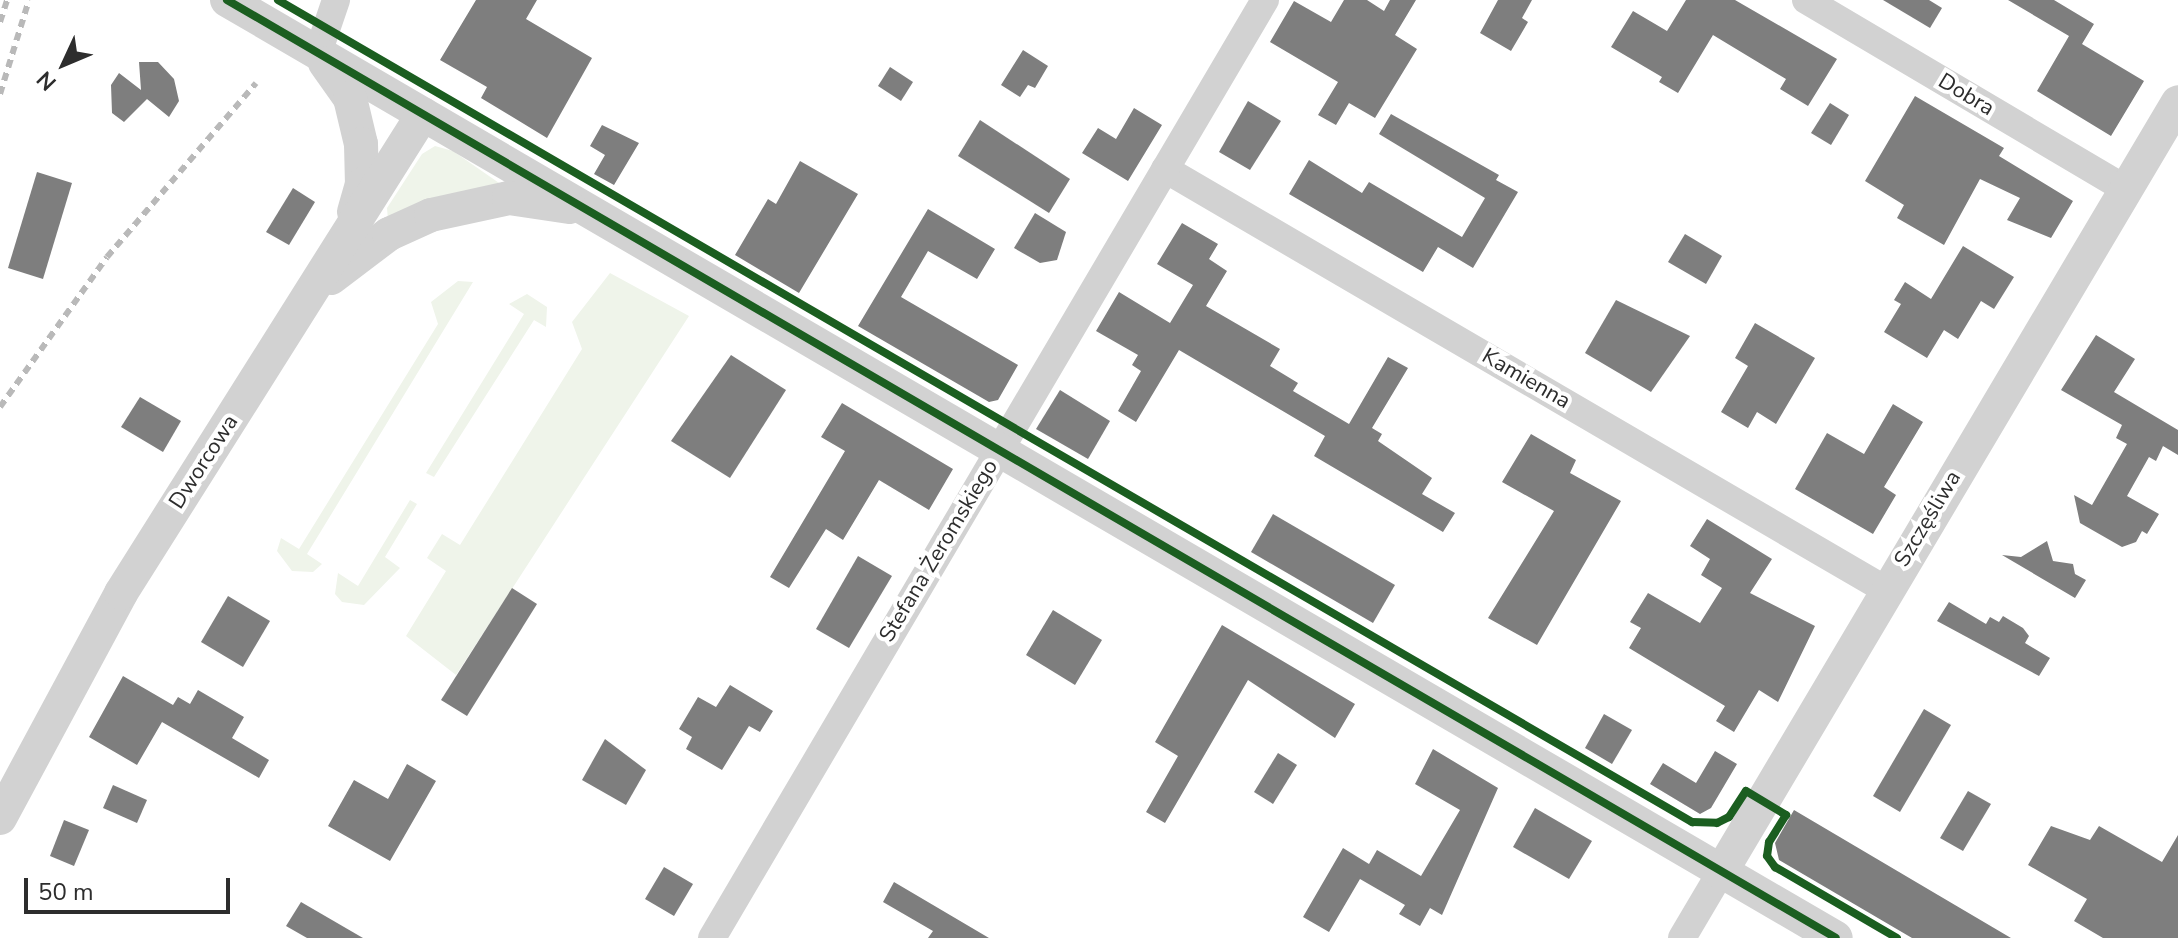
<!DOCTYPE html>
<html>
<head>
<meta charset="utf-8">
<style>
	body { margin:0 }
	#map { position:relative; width:2178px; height:938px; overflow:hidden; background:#fff; font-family:"Nunito Sans",sans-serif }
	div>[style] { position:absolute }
	.green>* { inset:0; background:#eff4ea }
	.building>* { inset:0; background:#7e7e7e }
	.minor>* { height:28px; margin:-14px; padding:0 14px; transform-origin:14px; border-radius:14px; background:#d2d2d2 }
	.tertiary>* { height:34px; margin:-17px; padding:0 17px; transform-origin:17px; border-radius:17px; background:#d2d2d2 }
	.rail>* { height:6px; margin-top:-3px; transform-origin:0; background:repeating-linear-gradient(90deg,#b9b9b9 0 8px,transparent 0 14px) }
	.cycleway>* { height:8px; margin:-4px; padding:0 4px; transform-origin:4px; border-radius:4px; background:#1b5e20 }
	span { translate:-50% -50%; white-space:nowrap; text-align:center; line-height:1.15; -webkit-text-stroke:8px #fff; paint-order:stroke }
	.street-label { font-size:22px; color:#2d2d2d }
	.north { position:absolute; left:24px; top:24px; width:80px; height:80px; -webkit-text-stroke:6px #fff; paint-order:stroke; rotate:226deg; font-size:22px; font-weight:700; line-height:32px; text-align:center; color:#2d2d2d }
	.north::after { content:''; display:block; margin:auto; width:28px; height:36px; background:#2d2d2d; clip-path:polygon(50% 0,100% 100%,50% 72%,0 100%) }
	.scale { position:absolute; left:24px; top:878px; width:206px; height:36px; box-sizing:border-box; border:4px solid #2d2d2d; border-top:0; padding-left:10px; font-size:24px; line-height:28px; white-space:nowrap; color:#2d2d2d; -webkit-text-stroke:6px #fff; paint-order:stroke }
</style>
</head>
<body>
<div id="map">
	<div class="green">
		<i style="clip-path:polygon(435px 146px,453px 151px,502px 185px,388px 220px,387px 208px,422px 154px)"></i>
		<i style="clip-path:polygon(610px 273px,689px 316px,456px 675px,406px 636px,446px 571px,427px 558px,442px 534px,460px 545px,582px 349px,572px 322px)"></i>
		<i style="clip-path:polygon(458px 281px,473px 282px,307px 554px,322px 564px,313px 572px,292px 571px,277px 551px,281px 538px,299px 549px,438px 324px,431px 302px)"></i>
		<i style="clip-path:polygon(527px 294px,547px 307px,546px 327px,534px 320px,434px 477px,426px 473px,524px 314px,509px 304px)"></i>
		<i style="clip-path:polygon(410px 500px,417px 504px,385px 557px,400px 568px,364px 605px,342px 602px,335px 594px,338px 573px,358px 586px)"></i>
	</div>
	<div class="building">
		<i style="clip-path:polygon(476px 0,537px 0,526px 19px,592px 58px,547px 138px,481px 98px,487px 87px,440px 60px)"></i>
		<i style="clip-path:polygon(1344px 0,1367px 0,1384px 11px,1390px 0,1416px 0,1395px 35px,1417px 49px,1375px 118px,1349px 103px,1336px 125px,1318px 115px,1338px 82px,1270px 42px,1294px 1px,1331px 22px)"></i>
		<i style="clip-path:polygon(1498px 0,1532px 0,1522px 18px,1528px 22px,1511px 51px,1480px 33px)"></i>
		<i style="clip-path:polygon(1686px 0,1735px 0,1837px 59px,1808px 106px,1780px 89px,1786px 79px,1713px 35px,1678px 93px,1659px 82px,1662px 77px,1611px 47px,1633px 11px,1667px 31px)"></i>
		<i style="clip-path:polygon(1883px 0,1929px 0,1942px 8px,1930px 28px)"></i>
		<i style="clip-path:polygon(2008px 0,2054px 0,2094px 24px,2082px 44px,2144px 81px,2111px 136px,2037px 91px,2069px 36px)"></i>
		<i style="clip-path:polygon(1023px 50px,1048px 66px,1035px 88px,1028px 85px,1020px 97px,1001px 85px)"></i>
		<i style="clip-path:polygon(139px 62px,158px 62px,174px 79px,179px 101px,169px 117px,147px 99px,124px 122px,112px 113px,111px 85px,119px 73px,141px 90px)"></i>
		<i style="clip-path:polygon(890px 67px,913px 82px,901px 101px,878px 86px)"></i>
		<i style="clip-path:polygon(1915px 96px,2004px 148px,1999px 156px,2073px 201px,2051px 238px,2007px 220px,2020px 198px,1980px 179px,1944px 245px,1897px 218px,1904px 205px,1865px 181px)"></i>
		<i style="clip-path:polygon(1248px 101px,1281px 121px,1250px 170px,1219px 152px)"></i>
		<i style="clip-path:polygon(1830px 103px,1849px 115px,1831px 145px,1811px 133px)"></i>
		<i style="clip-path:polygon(1134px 108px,1162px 125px,1128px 181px,1082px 153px,1098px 128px,1116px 139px)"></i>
		<i style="clip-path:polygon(1391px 114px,1499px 175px,1496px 180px,1518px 192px,1473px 268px,1438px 247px,1423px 272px,1289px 194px,1309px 160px,1362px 193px,1369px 182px,1462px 237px,1485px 198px,1379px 134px)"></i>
		<i style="clip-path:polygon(980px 120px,1070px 179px,1049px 213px,958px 156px)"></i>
		<i style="clip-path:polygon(602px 125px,639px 143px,614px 185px,594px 174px,605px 155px,590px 146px)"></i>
		<i style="clip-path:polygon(800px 161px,858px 194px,799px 293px,735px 255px,768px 199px,776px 204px)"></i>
		<i style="clip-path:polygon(37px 172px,72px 183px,43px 279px,8px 268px)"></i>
		<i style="clip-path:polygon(293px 188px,315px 202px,289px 245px,266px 232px)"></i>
		<i style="clip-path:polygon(928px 209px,995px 249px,977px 279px,928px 251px,901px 297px,1018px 365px,998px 400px,989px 402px,858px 326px)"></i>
		<i style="clip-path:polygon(1035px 213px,1066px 232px,1057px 260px,1040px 263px,1014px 248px)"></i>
		<i style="clip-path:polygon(1182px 223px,1218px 244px,1209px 259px,1227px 271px,1206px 306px,1280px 349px,1270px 366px,1298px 383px,1293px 391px,1349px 424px,1388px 357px,1408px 368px,1372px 428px,1382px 434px,1378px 441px,1432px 478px,1422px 494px,1455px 513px,1443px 532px,1314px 456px,1325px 436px,1179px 350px,1136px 422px,1118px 411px,1141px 371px,1132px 365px,1138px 355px,1096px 331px,1119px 292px,1170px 323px,1193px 285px,1157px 264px)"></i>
		<i style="clip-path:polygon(1685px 234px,1722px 256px,1706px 284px,1668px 262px)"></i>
		<i style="clip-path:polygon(1963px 246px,2014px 277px,1994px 309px,1981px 301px,1958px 339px,1944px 330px,1927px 358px,1884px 332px,1901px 304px,1894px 300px,1905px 282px,1931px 299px)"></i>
		<i style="clip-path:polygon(1616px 300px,1690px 336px,1651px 392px,1585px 353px)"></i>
		<i style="clip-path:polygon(1755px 323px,1815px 358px,1776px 424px,1757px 412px,1748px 428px,1721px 412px,1748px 366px,1735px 358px)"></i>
		<i style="clip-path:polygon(2096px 335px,2135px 359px,2114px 392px,2178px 430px,2178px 455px,2163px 446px,2156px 461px,2149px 457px,2127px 496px,2159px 514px,2147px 534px,2142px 531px,2136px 542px,2122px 547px,2080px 523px,2074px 495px,2092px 505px,2127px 444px,2116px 438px,2122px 425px,2061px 390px)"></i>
		<i style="clip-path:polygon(731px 355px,786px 390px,730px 478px,671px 441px)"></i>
		<i style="clip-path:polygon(1060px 390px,1110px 421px,1088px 459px,1036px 429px)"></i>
		<i style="clip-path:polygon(140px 397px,181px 421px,163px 452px,121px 427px)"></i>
		<i style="clip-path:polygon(842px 403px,953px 469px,929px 510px,879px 480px,843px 540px,826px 529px,789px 588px,770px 577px,845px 451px,821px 437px)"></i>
		<i style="clip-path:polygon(1893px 404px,1923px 422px,1884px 487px,1896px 495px,1873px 534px,1795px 489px,1827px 433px,1864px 454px)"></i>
		<i style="clip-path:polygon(1531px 434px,1576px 460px,1570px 473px,1621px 501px,1537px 645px,1488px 618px,1554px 511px,1502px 482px)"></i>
		<i style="clip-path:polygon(1273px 514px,1395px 585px,1373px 623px,1251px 552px)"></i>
		<i style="clip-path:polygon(1707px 519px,1772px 559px,1750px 593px,1815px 626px,1778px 702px,1759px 690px,1734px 732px,1716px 721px,1725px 706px,1629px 648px,1641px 628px,1630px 622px,1648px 593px,1700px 623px,1722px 588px,1701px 575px,1710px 559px,1690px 546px)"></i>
		<i style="clip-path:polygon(2047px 541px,2053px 561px,2073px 564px,2075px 574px,2086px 580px,2075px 598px,2002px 555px,2021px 557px)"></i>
		<i style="clip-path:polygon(858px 556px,892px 576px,849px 648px,816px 629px)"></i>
		<i style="clip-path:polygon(512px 588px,537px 604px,467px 716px,441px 700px)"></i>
		<i style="clip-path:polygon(228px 596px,270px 621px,243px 667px,201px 642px)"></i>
		<i style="clip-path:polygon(1949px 602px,1986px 624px,1990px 617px,1999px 622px,2003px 616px,2023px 628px,2029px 636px,2025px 643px,2050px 658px,2039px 676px,1937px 621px)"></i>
		<i style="clip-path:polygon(1053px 610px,1102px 640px,1075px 685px,1026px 655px)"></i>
		<i style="clip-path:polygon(1222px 625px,1355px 704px,1335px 738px,1248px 680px,1165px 823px,1146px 812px,1178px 756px,1155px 742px)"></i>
		<i style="clip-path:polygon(123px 676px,173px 705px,178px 697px,190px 704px,198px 690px,244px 717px,232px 738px,269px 760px,259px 778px,162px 722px,137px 765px,89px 737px)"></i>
		<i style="clip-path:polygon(730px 685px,773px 711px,760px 732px,749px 726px,722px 770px,686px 749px,692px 737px,679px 729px,698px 697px,716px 707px)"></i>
		<i style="clip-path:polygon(1924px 709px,1951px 725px,1900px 812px,1873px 796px)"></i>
		<i style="clip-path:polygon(1604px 714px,1632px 730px,1612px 764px,1585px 748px)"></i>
		<i style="clip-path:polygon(605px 739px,646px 770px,626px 805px,582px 780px)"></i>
		<i style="clip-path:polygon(1433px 749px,1498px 788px,1442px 915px,1430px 908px,1420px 926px,1399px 914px,1405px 905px,1360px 879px,1329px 932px,1303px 917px,1343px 848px,1369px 864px,1377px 850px,1421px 876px,1460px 810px,1415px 784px)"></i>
		<i style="clip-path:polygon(1715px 751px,1737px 764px,1711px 808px,1700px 814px,1650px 784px,1663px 763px,1696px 783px)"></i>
		<i style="clip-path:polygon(1278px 753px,1297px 765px,1273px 804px,1254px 792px)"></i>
		<i style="clip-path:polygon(407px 764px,436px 781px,390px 861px,328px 826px,354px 780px,388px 799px)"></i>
		<i style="clip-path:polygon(113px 785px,147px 800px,137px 823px,103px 808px)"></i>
		<i style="clip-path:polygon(1968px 791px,1991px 804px,1963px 851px,1940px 838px)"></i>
		<i style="clip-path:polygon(1535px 808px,1592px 841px,1569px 879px,1513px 847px)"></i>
		<i style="clip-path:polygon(1794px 810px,1938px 895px,2011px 938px,1912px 938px,1779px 860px,1775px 843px)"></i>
		<i style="clip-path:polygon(64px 820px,89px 830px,74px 866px,50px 856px)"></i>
		<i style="clip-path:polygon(2051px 826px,2090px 840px,2099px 826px,2162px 862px,2178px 835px,2178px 938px,2103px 938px,2074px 921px,2087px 899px,2028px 865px)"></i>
		<i style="clip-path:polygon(664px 867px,693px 884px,674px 916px,645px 899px)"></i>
		<i style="clip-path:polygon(894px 882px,989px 938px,928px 938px,933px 931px,883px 902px)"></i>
		<i style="clip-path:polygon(301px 902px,363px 938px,307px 938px,286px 926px)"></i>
	</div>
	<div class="minor">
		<i style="left:1806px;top:0;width:372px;rotate:30.6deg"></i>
		<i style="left:318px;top:53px;width:56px;rotate:-71.2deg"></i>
		<i style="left:1165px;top:169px;width:835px;rotate:30.28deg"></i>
		<i style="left:712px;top:938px;width:1089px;rotate:-59.48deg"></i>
		<i style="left:1682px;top:938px;width:77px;rotate:-59.4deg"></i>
	</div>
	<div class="tertiary">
		<i style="left:227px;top:0;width:1862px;rotate:30.24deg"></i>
		<i style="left:325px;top:63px;width:43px;rotate:54.5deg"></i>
		<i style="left:350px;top:98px;width:47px;rotate:76.6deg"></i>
		<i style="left:361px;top:144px;width:40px;rotate:88.6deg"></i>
		<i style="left:362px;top:184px;width:29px;rotate:106deg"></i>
		<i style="left:331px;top:278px;width:73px;rotate:-37.2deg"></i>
		<i style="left:389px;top:234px;width:46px;rotate:-24.3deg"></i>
		<i style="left:431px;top:215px;width:80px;rotate:-12.3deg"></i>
		<i style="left:509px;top:198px;width:61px;rotate:8.5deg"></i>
		<i style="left:0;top:818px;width:255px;rotate:-61.7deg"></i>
		<i style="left:121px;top:593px;width:566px;rotate:-57.77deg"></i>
		<i style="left:1721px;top:872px;width:895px;rotate:-59.31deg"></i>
	</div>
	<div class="rail">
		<i style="left:0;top:22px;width:23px;rotate:-72deg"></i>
		<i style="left:0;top:94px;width:98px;rotate:-72.9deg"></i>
		<i style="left:0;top:407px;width:184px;rotate:-54.5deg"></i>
		<i style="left:107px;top:257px;width:229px;rotate:-49.4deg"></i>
	</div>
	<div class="cycleway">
		<i style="left:227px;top:0;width:1862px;rotate:30.24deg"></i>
		<i style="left:278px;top:0;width:1636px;rotate:30.17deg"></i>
		<i style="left:1692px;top:822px;width:25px;rotate:2deg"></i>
		<i style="left:1717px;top:823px;width:13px;rotate:-27deg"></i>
		<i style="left:1729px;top:817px;width:31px;rotate:-57deg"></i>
		<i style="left:1746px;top:791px;width:47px;rotate:31deg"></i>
		<i style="left:1786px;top:815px;width:32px;rotate:122deg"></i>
		<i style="left:1769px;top:842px;width:14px;rotate:98deg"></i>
		<i style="left:1767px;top:856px;width:14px;rotate:54deg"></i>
		<i style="left:1775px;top:867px;width:141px;rotate:30.2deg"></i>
	</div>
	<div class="street-label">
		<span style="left:1966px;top:95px;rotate:31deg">Dobra</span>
		<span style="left:1526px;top:379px;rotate:30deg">Kamienna</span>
		<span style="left:204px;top:462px;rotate:-57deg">Dworcowa</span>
		<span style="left:1928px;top:519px;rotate:-59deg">Szczęśliwa</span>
		<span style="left:939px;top:551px;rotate:-59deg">Stefana Żeromskiego</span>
	</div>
	<div class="north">N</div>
	<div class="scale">50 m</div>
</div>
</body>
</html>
